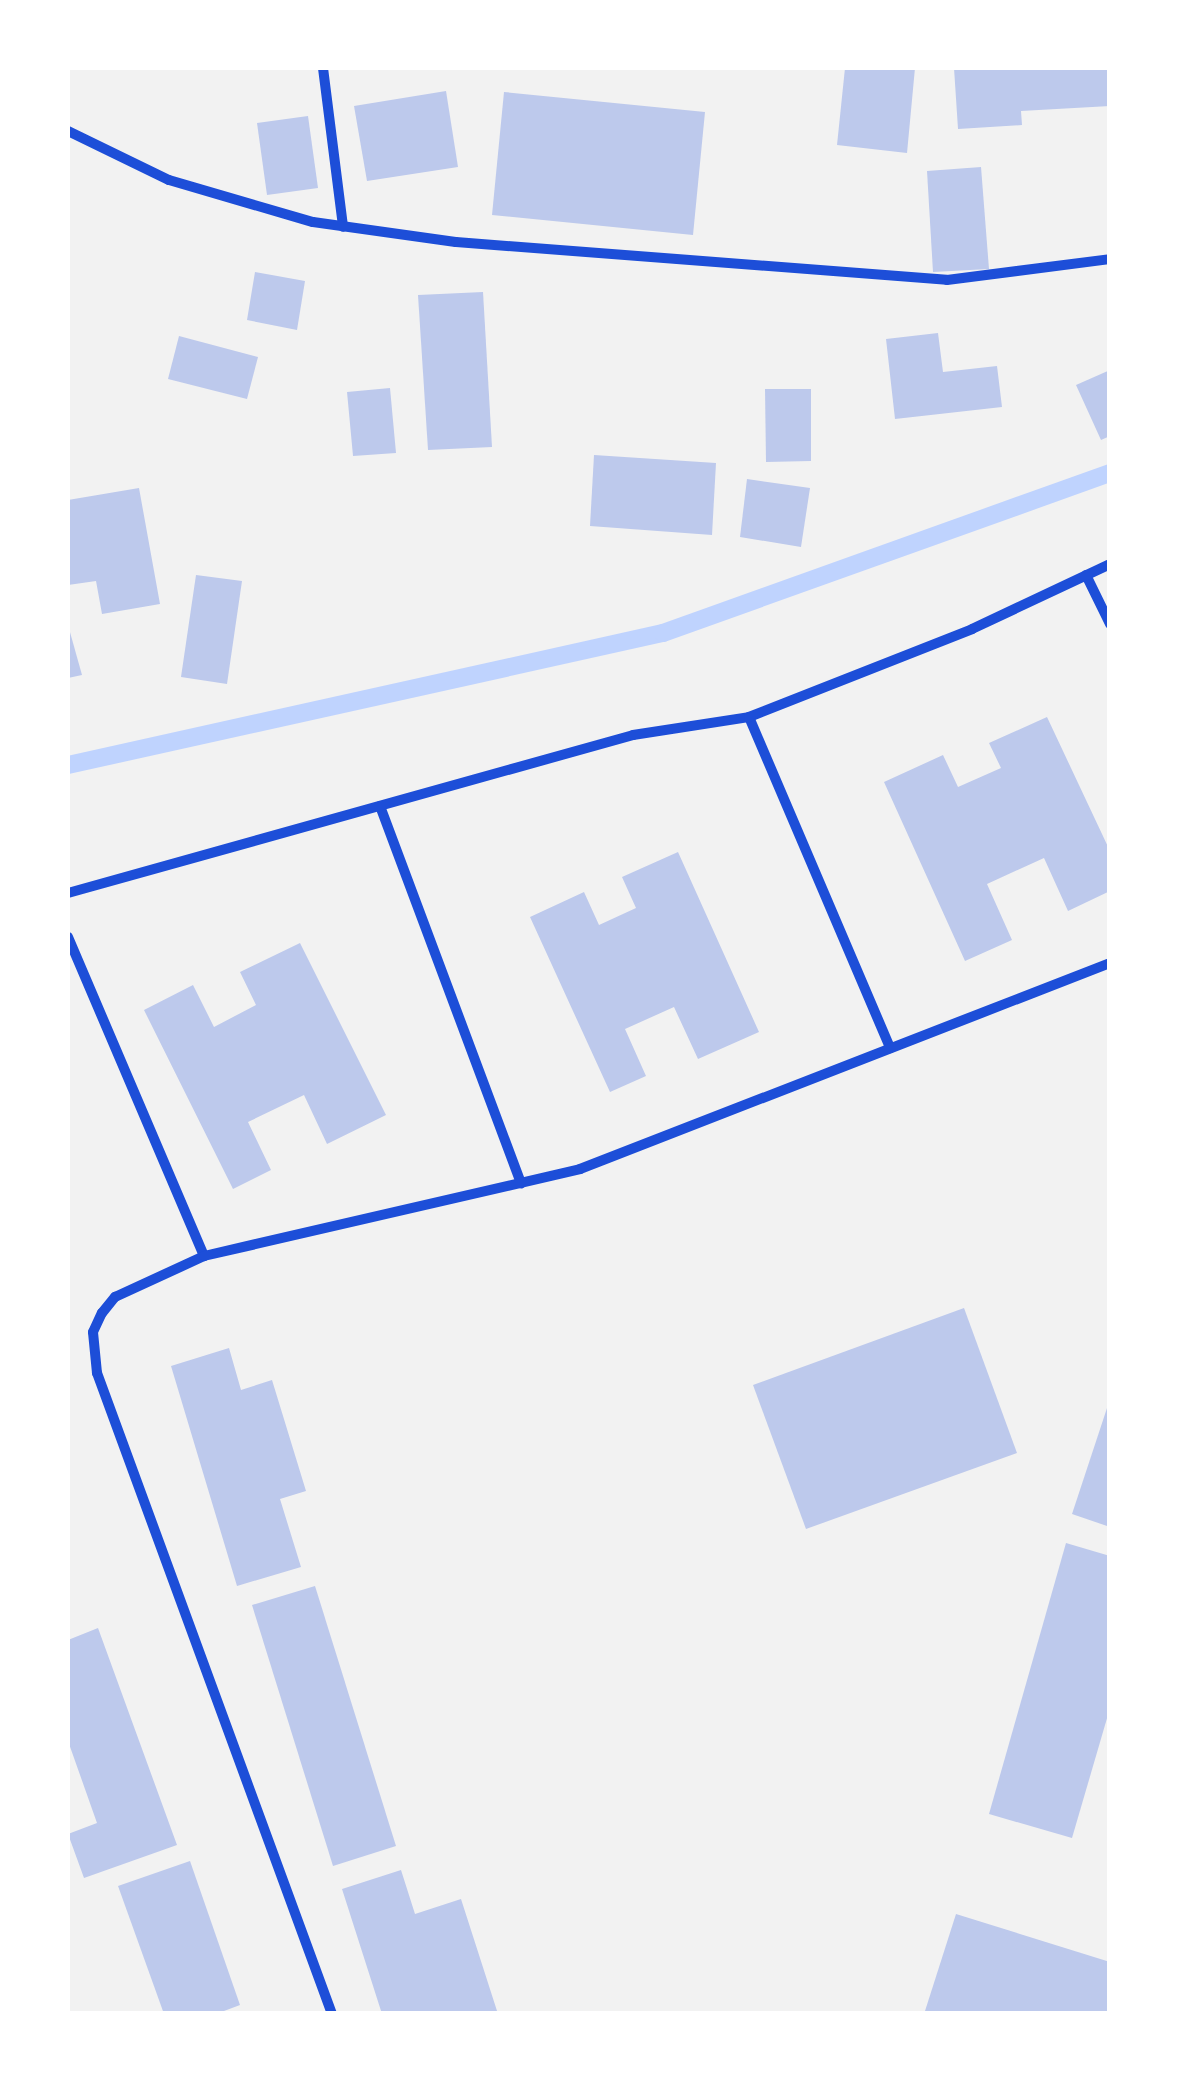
<!DOCTYPE html>
<html>
<head>
<meta charset="utf-8">
<style>
	body { margin:0 }
	#map { position:relative; width:1177px; height:2081px; overflow:hidden; background:#f2f2f2; font-family:"Fira Sans Condensed",sans-serif }
	div>[style] { position:absolute }
	.stream>* { height:18px; margin:-9px; padding:0 9px; transform-origin:9px; border-radius:9px; background:#bfd3fe }
	.building>* { inset:0; background:#bdc9ec }
	.minor>* { height:10px; margin:-5px; padding:0 5px; transform-origin:5px; border-radius:5px; background:#1d4ed8 }
	span { translate:-50% -50%; white-space:nowrap; text-align:center; line-height:1.15; -webkit-text-stroke:10px #fff; paint-order:stroke }
	.frame { position:absolute; inset:0; border:70px solid #fff; pointer-events:none }
</style>
</head>
<body>
<div id="map">
	<div class="stream">
		<i style="left:68px;top:765px;width:609px;rotate:-12.51deg"></i>
		<i style="left:663px;top:633px;width:475px;rotate:-19.7deg"></i>
	</div>
	<div class="building">
		<i style="clip-path:polygon(845px 68px,915px 68px,907px 153px,837px 145px)"></i>
		<i style="clip-path:polygon(954px 68px,1110px 68px,1110px 106px,1021px 111px,1022px 125px,958px 129px)"></i>
		<i style="clip-path:polygon(446px 91px,458px 167px,367px 181px,354px 106px)"></i>
		<i style="clip-path:polygon(504px 92px,705px 112px,693px 235px,492px 215px)"></i>
		<i style="clip-path:polygon(308px 116px,318px 188px,267px 195px,257px 123px)"></i>
		<i style="clip-path:polygon(981px 167px,989px 269px,933px 272px,927px 171px)"></i>
		<i style="clip-path:polygon(255px 272px,305px 281px,297px 330px,247px 320px)"></i>
		<i style="clip-path:polygon(483px 292px,492px 447px,428px 450px,418px 295px)"></i>
		<i style="clip-path:polygon(938px 333px,943px 372px,997px 366px,1002px 407px,895px 419px,886px 339px)"></i>
		<i style="clip-path:polygon(179px 336px,258px 357px,247px 399px,168px 379px)"></i>
		<i style="clip-path:polygon(1110px 370px,1110px 436px,1101px 440px,1076px 385px)"></i>
		<i style="clip-path:polygon(390px 388px,396px 453px,353px 456px,347px 392px)"></i>
		<i style="clip-path:polygon(765px 389px,811px 389px,811px 461px,766px 462px)"></i>
		<i style="clip-path:polygon(594px 455px,716px 463px,712px 535px,590px 526px)"></i>
		<i style="clip-path:polygon(747px 479px,810px 488px,801px 547px,740px 537px)"></i>
		<i style="clip-path:polygon(139px 488px,160px 604px,102px 614px,96px 581px,68px 585px,68px 500px)"></i>
		<i style="clip-path:polygon(196px 575px,242px 581px,227px 684px,181px 677px)"></i>
		<i style="clip-path:polygon(68px 625px,82px 675px,68px 678px)"></i>
		<i style="clip-path:polygon(1047px 717px,1110px 851px,1110px 891px,1068px 911px,1044px 858px,987px 884px,1012px 940px,965px 961px,884px 782px,943px 755px,958px 787px,1001px 768px,989px 743px)"></i>
		<i style="clip-path:polygon(678px 852px,759px 1032px,698px 1059px,674px 1007px,625px 1029px,646px 1076px,610px 1092px,530px 917px,584px 892px,599px 925px,636px 908px,622px 877px)"></i>
		<i style="clip-path:polygon(300px 943px,386px 1115px,327px 1144px,304px 1095px,248px 1122px,271px 1170px,233px 1189px,144px 1010px,193px 985px,214px 1027px,256px 1005px,240px 972px)"></i>
		<i style="clip-path:polygon(964px 1308px,1017px 1453px,806px 1529px,753px 1385px)"></i>
		<i style="clip-path:polygon(229px 1348px,241px 1390px,272px 1380px,306px 1491px,280px 1499px,301px 1567px,237px 1586px,171px 1366px)"></i>
		<i style="clip-path:polygon(1109px 1402px,1110px 1402px,1110px 1527px,1072px 1514px)"></i>
		<i style="clip-path:polygon(1066px 1543px,1110px 1556px,1110px 1708px,1072px 1838px,989px 1814px)"></i>
		<i style="clip-path:polygon(315px 1586px,396px 1846px,333px 1866px,252px 1605px)"></i>
		<i style="clip-path:polygon(98px 1628px,177px 1845px,84px 1878px,68px 1834px,97px 1823px,68px 1741px,68px 1640px)"></i>
		<i style="clip-path:polygon(190px 1861px,240px 2005px,216px 2014px,164px 2014px,118px 1886px)"></i>
		<i style="clip-path:polygon(401px 1870px,415px 1914px,461px 1899px,498px 2014px,382px 2014px,342px 1889px)"></i>
		<i style="clip-path:polygon(956px 1914px,1110px 1962px,1110px 2014px,925px 2011px)"></i>
	</div>
	<div class="minor">
		<i style="left:323px;top:68px;width:160px;rotate:82.8deg"></i>
		<i style="left:68px;top:131px;width:112px;rotate:25.9deg"></i>
		<i style="left:169px;top:180px;width:150px;rotate:16.3deg"></i>
		<i style="left:313px;top:222px;width:144px;rotate:8deg"></i>
		<i style="left:456px;top:242px;width:492px;rotate:4.4deg"></i>
		<i style="left:947px;top:280px;width:164px;rotate:-7.3deg"></i>
		<i style="left:1086px;top:575px;width:55px;rotate:63.9deg"></i>
		<i style="left:749px;top:717px;width:360px;rotate:66.9deg"></i>
		<i style="left:380px;top:806px;width:403px;rotate:69.5deg"></i>
		<i style="left:68px;top:893px;width:587px;rotate:-15.62deg"></i>
		<i style="left:633px;top:735px;width:117px;rotate:-8.8deg"></i>
		<i style="left:749px;top:717px;width:240px;rotate:-21.5deg"></i>
		<i style="left:972px;top:629px;width:153px;rotate:-25.2deg"></i>
		<i style="left:68px;top:937px;width:347px;rotate:66.9deg"></i>
		<i style="left:332px;top:2014px;width:683px;rotate:-110.13deg"></i>
		<i style="left:97px;top:1373px;width:41px;rotate:-95.6deg"></i>
		<i style="left:93px;top:1332px;width:21px;rotate:-65deg"></i>
		<i style="left:102px;top:1313px;width:21px;rotate:-51deg"></i>
		<i style="left:115px;top:1297px;width:98px;rotate:-24.7deg"></i>
		<i style="left:204px;top:1256px;width:386px;rotate:-13deg"></i>
		<i style="left:580px;top:1169px;width:569px;rotate:-21.24deg"></i>
	</div>
	<div class="frame"></div>
</div>
</body>
</html>
